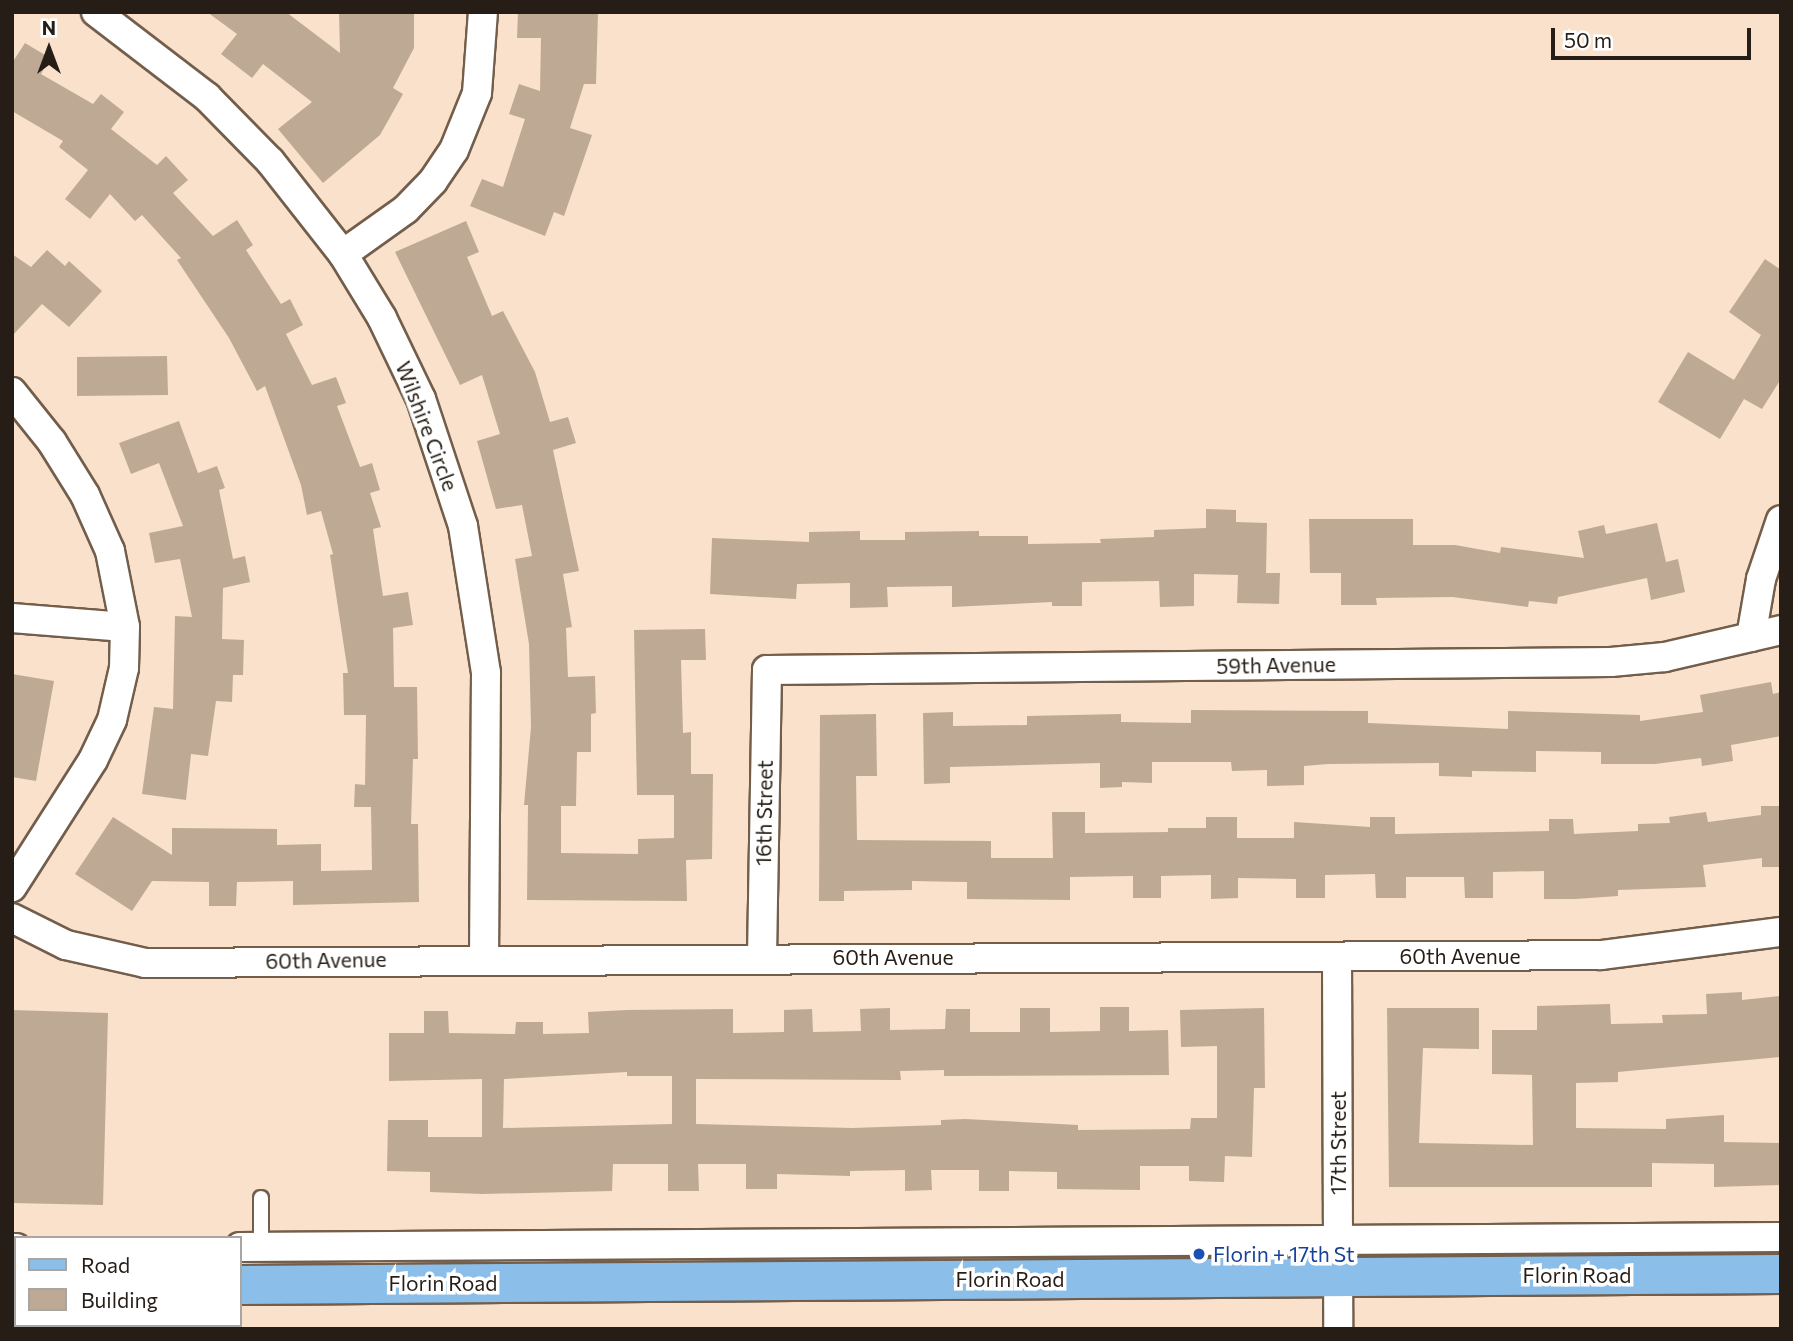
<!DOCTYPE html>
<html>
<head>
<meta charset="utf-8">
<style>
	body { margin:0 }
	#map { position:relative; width:1793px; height:1341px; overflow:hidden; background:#f9e1cc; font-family:Commissioner,sans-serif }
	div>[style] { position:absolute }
	.building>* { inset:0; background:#beaa94 }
	.roads { filter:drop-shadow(2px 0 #725e4b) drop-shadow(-2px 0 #725e4b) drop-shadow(0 2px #725e4b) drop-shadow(0 -2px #725e4b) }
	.lane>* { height:14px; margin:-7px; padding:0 7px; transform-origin:7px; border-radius:7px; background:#fff }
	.street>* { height:28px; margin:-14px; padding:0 14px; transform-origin:14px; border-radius:14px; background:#fff }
	.primary>* { height:38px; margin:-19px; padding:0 19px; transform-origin:19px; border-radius:19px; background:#8bbfe9 }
	.dots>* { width:19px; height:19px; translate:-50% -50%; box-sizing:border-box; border:4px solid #fff; border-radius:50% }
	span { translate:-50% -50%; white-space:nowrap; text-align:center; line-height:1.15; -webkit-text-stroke:7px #fff; paint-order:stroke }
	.street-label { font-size:21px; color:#261e16 }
	.transit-label { font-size:21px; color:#164399 }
	.left { translate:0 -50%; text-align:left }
	.frame { position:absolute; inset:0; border:14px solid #261e16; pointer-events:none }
	.legend { position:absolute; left:14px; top:1236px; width:228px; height:91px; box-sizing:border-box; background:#fff; border:2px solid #a8a5a2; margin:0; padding:9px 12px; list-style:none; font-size:21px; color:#261e16 }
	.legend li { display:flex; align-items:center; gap:14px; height:35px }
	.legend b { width:35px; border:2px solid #a8a5a2 }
	.north { position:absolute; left:14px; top:14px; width:70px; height:70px; -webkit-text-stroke:5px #fff; paint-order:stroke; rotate:0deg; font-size:19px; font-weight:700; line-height:28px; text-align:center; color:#261e16 }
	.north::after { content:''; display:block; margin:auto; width:24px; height:32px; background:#261e16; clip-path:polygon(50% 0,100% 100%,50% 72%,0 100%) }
	.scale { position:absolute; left:1551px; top:28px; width:200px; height:32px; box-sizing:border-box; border:4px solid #261e16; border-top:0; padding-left:9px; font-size:21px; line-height:24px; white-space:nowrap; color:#261e16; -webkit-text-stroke:5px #fff; paint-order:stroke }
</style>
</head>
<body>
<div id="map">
	<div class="building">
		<i style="clip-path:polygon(207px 12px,286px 12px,340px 53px,339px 12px,414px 12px,414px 48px,393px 88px,403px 94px,380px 135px,323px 183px,278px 129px,312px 102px,263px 64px,252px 78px,221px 54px,237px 34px)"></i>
		<i style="clip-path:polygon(518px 12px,598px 12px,596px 84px,584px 84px,570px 128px,592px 135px,564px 216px,554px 212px,545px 236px,470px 206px,482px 179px,503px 187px,525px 119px,509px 114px,519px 84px,540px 91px,541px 38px,517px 38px)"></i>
		<i style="clip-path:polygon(25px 43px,50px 58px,41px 74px,93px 104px,101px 94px,124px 112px,111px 129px,157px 165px,166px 156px,188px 180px,173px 193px,213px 236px,237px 220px,253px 245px,246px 250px,281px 304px,290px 299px,303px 325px,286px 334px,312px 385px,336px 377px,346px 403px,337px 406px,360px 467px,372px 463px,380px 490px,370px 493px,381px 527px,373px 529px,383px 596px,408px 592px,413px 625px,393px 628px,394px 687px,417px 687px,418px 759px,413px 759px,411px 824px,418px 824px,419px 902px,293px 905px,293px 881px,237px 882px,236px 906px,209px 906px,209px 882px,152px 881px,132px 911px,75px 874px,113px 817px,172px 855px,172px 828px,277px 829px,277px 845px,321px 844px,321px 871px,372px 870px,371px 807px,354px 807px,355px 784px,365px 785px,366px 715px,344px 715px,343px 673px,348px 673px,330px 555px,333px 554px,321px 511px,307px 515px,301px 485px,265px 386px,257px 391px,229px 338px,177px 260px,181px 258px,142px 215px,135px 221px,110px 194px,90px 219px,65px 199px,88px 170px,59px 147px,63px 141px,12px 111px,12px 63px)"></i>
		<i style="clip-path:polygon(466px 221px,479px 252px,467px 257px,492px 316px,503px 311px,535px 372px,550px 422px,568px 417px,576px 443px,553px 450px,579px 571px,563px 574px,572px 627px,566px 628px,568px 677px,595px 676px,596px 713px,591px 714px,591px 752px,577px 752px,576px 806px,561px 806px,561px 853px,638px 854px,638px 839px,674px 838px,674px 795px,637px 795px,634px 630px,705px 629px,706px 660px,681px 660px,683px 733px,691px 732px,691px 774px,713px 774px,712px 859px,686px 860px,687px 901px,527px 900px,528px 805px,524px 805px,531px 727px,529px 644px,515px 559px,532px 556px,522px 505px,496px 509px,477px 441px,500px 434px,482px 375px,460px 385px,395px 252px)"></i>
		<i style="clip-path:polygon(47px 250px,65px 266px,69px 261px,102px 291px,69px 327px,42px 304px,12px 336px,12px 254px,31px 267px)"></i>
		<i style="clip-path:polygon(1765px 259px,1781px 270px,1781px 379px,1762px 409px,1744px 399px,1720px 439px,1658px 402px,1688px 352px,1734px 380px,1761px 335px,1729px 312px)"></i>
		<i style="clip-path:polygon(167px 356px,168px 395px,77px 396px,77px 357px)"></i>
		<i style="clip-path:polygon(179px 421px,198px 473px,217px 466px,225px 488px,219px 490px,233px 559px,245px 556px,250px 582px,223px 588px,222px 639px,244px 640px,243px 675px,233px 675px,232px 702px,216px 701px,208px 756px,191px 754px,186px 800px,142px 794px,154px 707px,173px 709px,175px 616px,192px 617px,180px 559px,155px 563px,149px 533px,183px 526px,159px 463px,131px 474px,119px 443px)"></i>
		<i style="clip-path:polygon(1206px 509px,1236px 510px,1236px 522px,1267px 523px,1266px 573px,1280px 573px,1279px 604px,1237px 603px,1238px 575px,1194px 574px,1194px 606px,1160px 607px,1159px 581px,1082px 582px,1082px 606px,1052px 606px,1052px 602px,952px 607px,952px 586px,887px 587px,888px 607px,850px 608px,850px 583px,797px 584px,796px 599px,710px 594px,712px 538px,809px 542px,809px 532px,860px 531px,860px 540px,905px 540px,905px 532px,979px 531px,979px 536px,1028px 536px,1028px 544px,1101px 543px,1100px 539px,1154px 537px,1154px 530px,1206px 528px)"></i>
		<i style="clip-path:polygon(1309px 519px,1413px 519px,1413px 545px,1455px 545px,1500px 553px,1501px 547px,1584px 558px,1578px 531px,1604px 525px,1606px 534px,1657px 523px,1666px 562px,1678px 559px,1685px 592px,1651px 600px,1647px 578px,1558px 597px,1557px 604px,1529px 601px,1528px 607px,1453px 597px,1376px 598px,1377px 605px,1341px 605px,1341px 573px,1310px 573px)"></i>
		<i style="clip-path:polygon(12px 674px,54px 681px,36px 781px,12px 777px)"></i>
		<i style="clip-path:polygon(1771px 682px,1773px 694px,1781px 692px,1781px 736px,1731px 745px,1733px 761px,1702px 766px,1701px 758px,1655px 764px,1601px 764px,1601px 752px,1536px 751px,1536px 772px,1472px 771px,1472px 777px,1439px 776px,1439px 763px,1328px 764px,1304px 766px,1304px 785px,1267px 786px,1267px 770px,1232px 771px,1231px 762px,1152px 762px,1152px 783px,1122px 782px,1122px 787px,1100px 788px,1100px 763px,950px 767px,950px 783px,924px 784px,923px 713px,953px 712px,953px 726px,1027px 725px,1027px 716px,1121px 714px,1121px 722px,1191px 723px,1191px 710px,1368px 711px,1368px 723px,1508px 729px,1508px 711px,1640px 715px,1640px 721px,1703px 712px,1700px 695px)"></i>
		<i style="clip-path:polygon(876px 714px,877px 776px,856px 776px,857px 840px,991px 841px,991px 858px,1053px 858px,1052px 812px,1085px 812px,1085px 833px,1168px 832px,1168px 828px,1206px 828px,1206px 817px,1237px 817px,1237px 838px,1294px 838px,1294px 822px,1370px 827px,1370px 817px,1395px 817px,1395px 834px,1549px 831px,1549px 819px,1573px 819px,1574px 834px,1638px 831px,1638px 824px,1670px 823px,1669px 817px,1706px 812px,1708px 822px,1761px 815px,1761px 806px,1781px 806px,1781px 867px,1762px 867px,1762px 858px,1703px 865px,1706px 887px,1618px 890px,1618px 896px,1575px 899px,1544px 899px,1544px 871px,1493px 872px,1493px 898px,1465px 898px,1464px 877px,1406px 877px,1406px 898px,1376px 898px,1375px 874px,1325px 875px,1325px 898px,1296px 898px,1296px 879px,1238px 878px,1238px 898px,1211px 899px,1211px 875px,1161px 876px,1161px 898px,1133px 898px,1133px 876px,1070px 877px,1070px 900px,967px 899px,967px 882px,912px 881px,912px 890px,844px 891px,844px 901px,819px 901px,820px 715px)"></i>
		<i style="clip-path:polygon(1742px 992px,1742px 1000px,1781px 996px,1781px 1057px,1618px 1072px,1618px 1082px,1576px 1083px,1576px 1128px,1666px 1129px,1666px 1119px,1724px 1115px,1724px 1142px,1781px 1143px,1781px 1185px,1714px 1187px,1714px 1164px,1652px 1163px,1652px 1187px,1389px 1187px,1387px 1008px,1479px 1008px,1479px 1049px,1423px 1048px,1419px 1143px,1533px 1145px,1532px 1075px,1492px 1074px,1492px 1030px,1537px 1030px,1537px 1006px,1610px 1004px,1611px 1024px,1663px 1023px,1662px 1015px,1707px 1014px,1706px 994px)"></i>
		<i style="clip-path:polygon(evenodd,1100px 1007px,1129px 1007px,1129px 1031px,1168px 1030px,1169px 1075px,944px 1076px,944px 1070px,900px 1071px,901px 1080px,696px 1079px,696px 1124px,852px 1128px,941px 1125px,941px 1120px,965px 1119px,1078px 1125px,1078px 1130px,1190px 1129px,1191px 1118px,1217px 1118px,1217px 1046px,1181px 1047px,1180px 1010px,1264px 1008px,1265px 1088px,1254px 1088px,1252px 1157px,1225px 1156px,1224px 1182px,1189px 1181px,1189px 1166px,1140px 1166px,1140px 1190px,1057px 1189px,1057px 1172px,1009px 1171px,1009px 1191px,979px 1191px,979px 1170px,931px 1170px,932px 1190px,905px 1191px,905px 1170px,850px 1171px,850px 1176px,777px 1174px,777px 1189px,746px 1189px,746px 1164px,698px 1164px,699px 1191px,668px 1191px,668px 1164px,613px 1164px,612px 1191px,482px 1194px,430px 1192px,430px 1172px,387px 1171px,388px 1120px,428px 1120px,428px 1137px,482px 1137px,482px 1079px,389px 1081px,389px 1033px,424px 1033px,424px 1011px,448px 1011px,449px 1033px,515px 1034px,516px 1022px,543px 1022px,543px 1034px,589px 1033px,588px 1012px,627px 1010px,733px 1009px,733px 1033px,784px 1032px,784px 1010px,812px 1009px,813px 1032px,861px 1031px,860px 1009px,890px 1008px,890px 1030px,945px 1029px,946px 1009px,970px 1009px,970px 1032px,1020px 1032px,1020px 1008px,1050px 1008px,1050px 1032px,1100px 1031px,1100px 1007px,627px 1072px,627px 1076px,672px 1076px,672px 1124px,503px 1128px,504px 1079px,627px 1072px)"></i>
		<i style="clip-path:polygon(12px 1010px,108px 1013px,103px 1205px,12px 1203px)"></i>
	</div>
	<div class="roads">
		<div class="lane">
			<i style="left:261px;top:1198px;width:48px;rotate:90deg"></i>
		</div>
		<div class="street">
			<i style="left:96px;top:12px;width:140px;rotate:37.4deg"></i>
			<i style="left:207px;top:97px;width:90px;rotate:45.5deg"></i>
			<i style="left:270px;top:161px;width:118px;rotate:51.9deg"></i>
			<i style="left:343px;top:254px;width:75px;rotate:58.6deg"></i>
			<i style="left:382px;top:318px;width:90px;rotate:64.3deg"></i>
			<i style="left:421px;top:399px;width:134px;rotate:71.7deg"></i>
			<i style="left:463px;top:526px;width:149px;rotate:81.1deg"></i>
			<i style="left:486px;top:673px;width:285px;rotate:90.4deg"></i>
			<i style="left:343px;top:254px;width:77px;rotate:-35.5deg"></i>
			<i style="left:406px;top:209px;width:39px;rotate:-46deg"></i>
			<i style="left:433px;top:181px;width:37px;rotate:-56deg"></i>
			<i style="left:454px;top:150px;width:61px;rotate:-68deg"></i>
			<i style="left:477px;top:93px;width:81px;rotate:-85.8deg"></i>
			<i style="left:12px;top:392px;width:64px;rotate:51.3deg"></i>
			<i style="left:52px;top:442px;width:62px;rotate:58.1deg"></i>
			<i style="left:85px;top:495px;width:61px;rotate:65.9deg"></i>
			<i style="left:110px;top:551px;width:77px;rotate:78.8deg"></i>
			<i style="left:125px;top:627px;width:41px;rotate:91.4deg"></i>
			<i style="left:124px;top:668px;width:53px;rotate:103deg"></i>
			<i style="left:112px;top:720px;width:44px;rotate:115.4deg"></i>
			<i style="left:93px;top:760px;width:151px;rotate:122.5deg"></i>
			<i style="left:12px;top:618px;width:113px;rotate:4.6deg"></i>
			<i style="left:1751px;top:637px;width:59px;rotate:-80.2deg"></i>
			<i style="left:1761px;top:579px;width:62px;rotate:-71.3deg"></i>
			<i style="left:12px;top:918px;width:60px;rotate:26.6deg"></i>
			<i style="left:66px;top:945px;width:81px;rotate:12.8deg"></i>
			<i style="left:145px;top:963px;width:1456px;rotate:-0.31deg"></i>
			<i style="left:1601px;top:955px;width:181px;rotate:-7.3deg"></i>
			<i style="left:762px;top:957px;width:287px;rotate:-89deg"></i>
			<i style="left:767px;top:670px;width:844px;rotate:-0.54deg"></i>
			<i style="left:1611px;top:662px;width:54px;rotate:-5.3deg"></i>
			<i style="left:1665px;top:657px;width:119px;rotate:-13.1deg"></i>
			<i style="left:1337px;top:957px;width:372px;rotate:89.8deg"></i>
			<i style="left:240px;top:1247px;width:1541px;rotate:-0.37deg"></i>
			<i style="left:12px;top:1248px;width:4px"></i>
		</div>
		<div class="primary">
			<i style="left:240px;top:1285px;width:1541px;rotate:-0.41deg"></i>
			<i style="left:12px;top:1287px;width:4px"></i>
		</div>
	</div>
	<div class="dots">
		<i style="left:1199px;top:1254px;background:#1a4fb4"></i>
	</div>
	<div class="street-label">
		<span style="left:427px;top:426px;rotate:69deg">Wilshire Circle</span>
		<span style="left:1276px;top:665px;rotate:-1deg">59th Avenue</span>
		<span style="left:764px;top:813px;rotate:-89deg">16th Street</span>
		<span style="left:1460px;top:956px">60th Avenue</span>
		<span style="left:893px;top:957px">60th Avenue</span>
		<span style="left:326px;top:960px;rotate:-1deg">60th Avenue</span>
		<span style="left:1338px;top:1143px;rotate:-90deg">17th Street</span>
		<span style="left:1577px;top:1275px">Florin Road</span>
		<span style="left:1010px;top:1279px">Florin Road</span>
		<span style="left:443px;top:1283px">Florin Road</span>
	</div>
	<div class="transit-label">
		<span class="left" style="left:1213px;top:1254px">Florin + 17th St</span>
	</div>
	<div class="frame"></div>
	<ul class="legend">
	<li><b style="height:9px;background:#8bbfe9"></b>Road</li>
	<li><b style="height:19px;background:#beaa94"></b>Building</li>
	</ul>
	<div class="north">N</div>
	<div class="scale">50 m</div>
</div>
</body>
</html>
